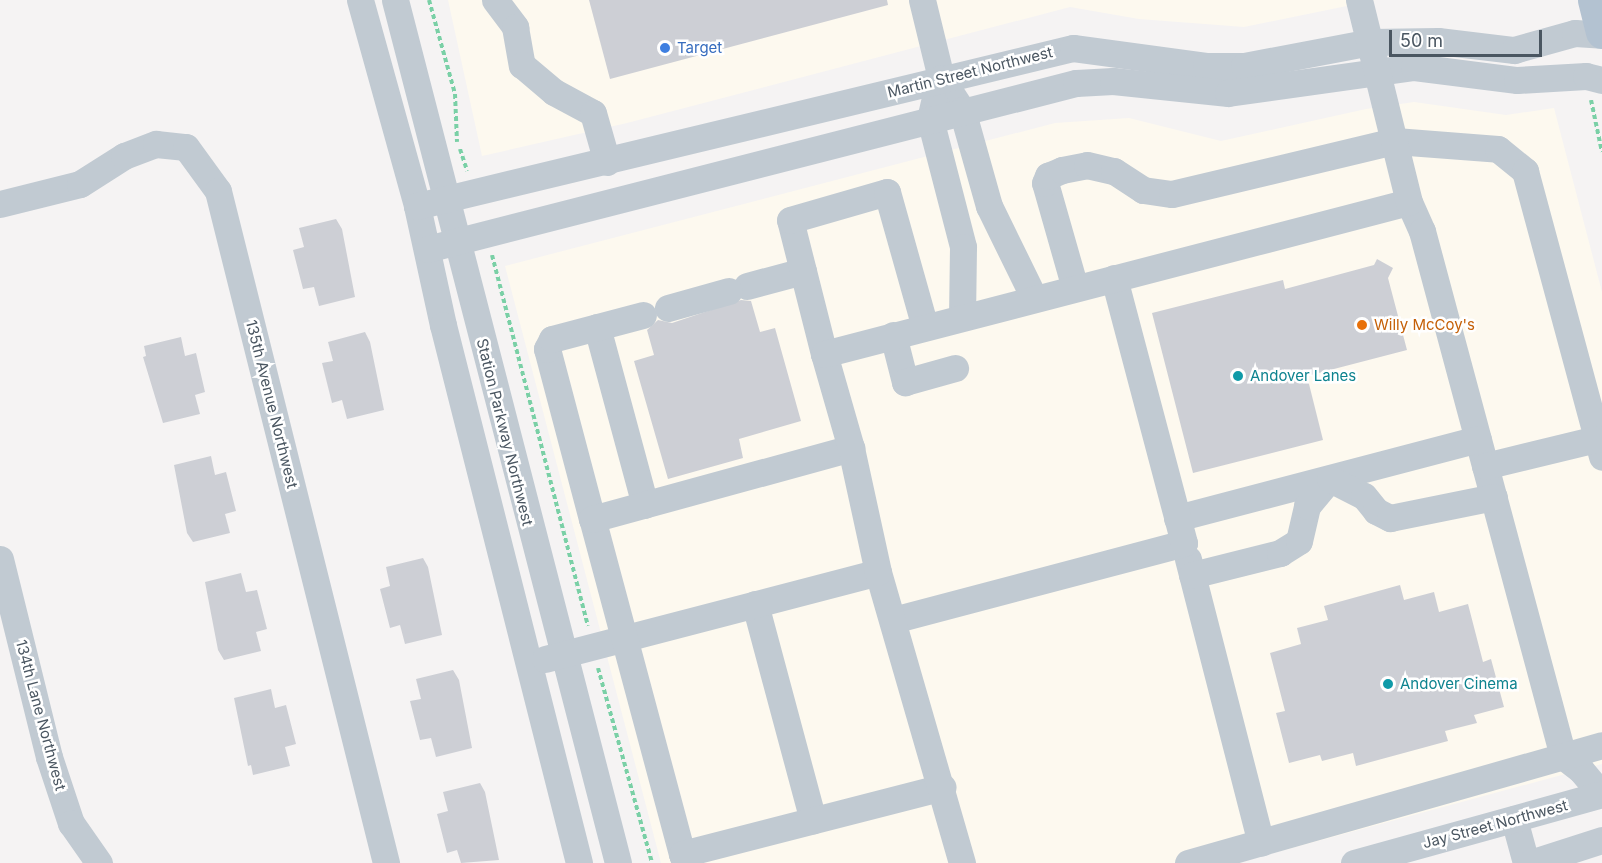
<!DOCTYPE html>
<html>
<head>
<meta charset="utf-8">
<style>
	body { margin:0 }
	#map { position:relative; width:1602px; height:863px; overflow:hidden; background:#f5f3f3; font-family:Inter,sans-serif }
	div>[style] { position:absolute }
	.commercial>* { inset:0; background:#fdf9ef }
	.building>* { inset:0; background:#cdcfd5 }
	.path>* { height:4px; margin-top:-2px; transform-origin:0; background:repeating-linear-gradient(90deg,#7ad0a6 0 4.5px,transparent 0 7.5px) }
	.minor>* { height:27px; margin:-13.5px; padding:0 13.5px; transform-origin:13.5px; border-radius:13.5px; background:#c1cad2 }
	.major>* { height:33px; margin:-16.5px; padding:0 16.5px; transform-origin:16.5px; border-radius:16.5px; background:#b3c2d1 }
	.dots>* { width:16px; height:16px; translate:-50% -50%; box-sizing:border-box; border:3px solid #fff; border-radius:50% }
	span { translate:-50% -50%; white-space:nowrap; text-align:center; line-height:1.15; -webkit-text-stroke:5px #fff; paint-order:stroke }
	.shop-label { font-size:15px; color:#366cbe }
	.left { translate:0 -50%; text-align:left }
	.street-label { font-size:15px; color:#4a5661 }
	.food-label { font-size:15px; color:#c56008 }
	.culture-label { font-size:15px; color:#0d838f }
	.scale { position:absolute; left:1389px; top:30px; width:153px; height:27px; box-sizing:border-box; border:3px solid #4a5661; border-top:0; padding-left:8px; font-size:18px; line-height:21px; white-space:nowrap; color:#4a5661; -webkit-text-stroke:4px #fff; paint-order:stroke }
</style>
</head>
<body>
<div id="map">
	<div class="commercial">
		<i style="clip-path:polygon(448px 0,1376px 0,1244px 27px,1139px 19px,1070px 7px,627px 123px,482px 156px)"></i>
		<i style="clip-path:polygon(1414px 102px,1506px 115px,1554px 108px,1602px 292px,1602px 764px,1237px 863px,661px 863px,505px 266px,1055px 123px,1129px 118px,1221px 141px,1366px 109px)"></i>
	</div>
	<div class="building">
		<i style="clip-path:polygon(589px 0,887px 0,888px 5px,610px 79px)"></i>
		<i style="clip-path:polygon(336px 219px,342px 229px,355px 297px,319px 306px,314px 287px,303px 289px,293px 250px,304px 247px,299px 228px)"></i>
		<i style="clip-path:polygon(1377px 259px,1393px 268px,1388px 278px,1407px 350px,1307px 376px,1323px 440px,1193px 473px,1152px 313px,1283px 280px,1285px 289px,1374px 265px)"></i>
		<i style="clip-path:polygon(741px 300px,751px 301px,760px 332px,775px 328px,801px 421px,739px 439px,743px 458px,668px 479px,634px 361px,654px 355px,647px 330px,658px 320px,672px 323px)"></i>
		<i style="clip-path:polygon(365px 332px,370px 342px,384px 410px,347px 419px,342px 400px,332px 403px,322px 363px,333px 361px,328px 342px)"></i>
		<i style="clip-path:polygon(181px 337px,185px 356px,196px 353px,205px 392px,195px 395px,200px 414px,163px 423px,143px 357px,146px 356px,144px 346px)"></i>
		<i style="clip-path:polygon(211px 456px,215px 475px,226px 472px,236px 511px,225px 514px,230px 533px,193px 542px,187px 533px,174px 465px)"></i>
		<i style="clip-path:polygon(423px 558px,428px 567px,442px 635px,405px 644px,400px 625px,390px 628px,380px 589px,390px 586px,386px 567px)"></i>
		<i style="clip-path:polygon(241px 573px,246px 592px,257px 590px,267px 629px,256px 632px,261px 651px,224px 660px,218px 650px,205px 582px)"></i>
		<i style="clip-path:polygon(1400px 585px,1404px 600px,1434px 592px,1439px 612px,1468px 604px,1483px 662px,1491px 659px,1504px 707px,1474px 715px,1477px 723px,1445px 731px,1448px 741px,1356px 766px,1353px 753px,1322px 761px,1320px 755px,1289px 763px,1276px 713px,1285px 711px,1270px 653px,1301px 644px,1297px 628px,1328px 620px,1324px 606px)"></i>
		<i style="clip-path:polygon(453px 670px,459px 680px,472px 748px,436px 757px,431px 738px,420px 740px,410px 701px,421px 699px,416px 679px)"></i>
		<i style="clip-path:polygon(271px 689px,275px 708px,286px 705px,296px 744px,285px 747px,290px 766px,253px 775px,251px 765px,248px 766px,234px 698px)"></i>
		<i style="clip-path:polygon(480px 783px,485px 792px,499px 860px,461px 863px,457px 850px,447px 853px,437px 814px,448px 811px,443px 792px)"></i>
	</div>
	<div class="path">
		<i style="left:429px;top:0;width:98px;rotate:74.5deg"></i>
		<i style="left:455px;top:94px;width:48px;rotate:87.6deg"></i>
		<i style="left:1591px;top:100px;width:53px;rotate:78.1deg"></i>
		<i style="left:460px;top:149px;width:23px;rotate:72deg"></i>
		<i style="left:492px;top:255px;width:383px;rotate:75.5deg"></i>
		<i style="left:598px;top:668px;width:202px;rotate:74.5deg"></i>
	</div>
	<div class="minor">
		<i style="left:360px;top:0;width:214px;rotate:74.5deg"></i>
		<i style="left:417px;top:206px;width:122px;rotate:77.7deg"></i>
		<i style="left:443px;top:325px;width:555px;rotate:75.81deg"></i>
		<i style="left:395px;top:0;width:891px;rotate:75.51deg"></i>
		<i style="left:495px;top:0;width:34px;rotate:53deg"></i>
		<i style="left:515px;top:27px;width:39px;rotate:80deg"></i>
		<i style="left:522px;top:65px;width:42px;rotate:40.2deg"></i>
		<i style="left:554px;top:92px;width:44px;rotate:28.3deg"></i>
		<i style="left:593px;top:113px;width:51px;rotate:74.1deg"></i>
		<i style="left:922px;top:0;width:80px;rotate:76.3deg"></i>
		<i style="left:941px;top:78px;width:38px;rotate:57deg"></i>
		<i style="left:962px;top:110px;width:100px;rotate:74.3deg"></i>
		<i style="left:989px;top:206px;width:102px;rotate:63.9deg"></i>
		<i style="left:934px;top:102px;width:17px;rotate:103deg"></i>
		<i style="left:930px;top:119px;width:132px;rotate:75.5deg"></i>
		<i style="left:963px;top:247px;width:70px;rotate:90.8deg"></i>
		<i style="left:1409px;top:202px;width:32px;rotate:66deg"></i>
		<i style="left:1422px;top:231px;width:544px;rotate:74.97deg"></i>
		<i style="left:1563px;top:756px;width:23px;rotate:38deg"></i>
		<i style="left:1581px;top:770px;width:31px;rotate:50deg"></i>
		<i style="left:0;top:204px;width:82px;rotate:-14deg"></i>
		<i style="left:80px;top:184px;width:52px;rotate:-32.5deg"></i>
		<i style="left:124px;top:156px;width:34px;rotate:-21deg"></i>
		<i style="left:156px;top:144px;width:30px;rotate:6deg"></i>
		<i style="left:186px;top:147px;width:54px;rotate:54deg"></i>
		<i style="left:218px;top:191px;width:693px;rotate:75.96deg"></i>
		<i style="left:417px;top:206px;width:675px;rotate:-13.54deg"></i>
		<i style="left:1073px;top:48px;width:134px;rotate:7.7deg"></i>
		<i style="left:1206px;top:66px;width:38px"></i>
		<i style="left:1244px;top:66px;width:129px;rotate:-10.7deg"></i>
		<i style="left:1371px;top:42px;width:67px;rotate:-0.9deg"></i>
		<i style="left:1438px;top:41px;width:77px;rotate:6.8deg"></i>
		<i style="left:1514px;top:50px;width:63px;rotate:-15.6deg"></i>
		<i style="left:1575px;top:33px;width:27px;rotate:4deg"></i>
		<i style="left:427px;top:249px;width:670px;rotate:-14.35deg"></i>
		<i style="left:1076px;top:83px;width:37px;rotate:-3deg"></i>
		<i style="left:1113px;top:81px;width:116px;rotate:6deg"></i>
		<i style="left:1228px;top:93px;width:188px;rotate:-8deg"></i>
		<i style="left:1414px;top:67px;width:104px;rotate:7.2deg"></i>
		<i style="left:1517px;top:80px;width:69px;rotate:-3.3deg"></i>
		<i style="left:1586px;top:76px;width:16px;rotate:14deg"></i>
		<i style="left:747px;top:286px;width:58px;rotate:-15deg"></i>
		<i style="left:1075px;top:288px;width:109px;rotate:-105.9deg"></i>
		<i style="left:1045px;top:183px;width:8px;rotate:-67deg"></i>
		<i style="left:1048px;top:176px;width:15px;rotate:-23deg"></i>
		<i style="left:1062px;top:170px;width:25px;rotate:-11deg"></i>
		<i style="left:1087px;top:165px;width:28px;rotate:13deg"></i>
		<i style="left:1114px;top:171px;width:35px;rotate:33deg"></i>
		<i style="left:1143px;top:190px;width:29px;rotate:8deg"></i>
		<i style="left:1172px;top:194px;width:229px;rotate:-13.4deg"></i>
		<i style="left:1395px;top:141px;width:103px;rotate:4.4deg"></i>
		<i style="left:1498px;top:149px;width:35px;rotate:39deg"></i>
		<i style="left:1525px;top:171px;width:296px;rotate:74.9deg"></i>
		<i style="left:668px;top:308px;width:63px;rotate:-15.6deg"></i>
		<i style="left:597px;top:327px;width:184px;rotate:74.9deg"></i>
		<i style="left:893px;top:335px;width:49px;rotate:75.7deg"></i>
		<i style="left:905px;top:382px;width:52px;rotate:-15.6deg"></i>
		<i style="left:824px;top:354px;width:138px;rotate:-104.2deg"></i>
		<i style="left:790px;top:220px;width:101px;rotate:-16.1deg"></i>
		<i style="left:887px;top:192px;width:140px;rotate:74.3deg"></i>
		<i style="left:1485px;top:466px;width:115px;rotate:-13.6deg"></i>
		<i style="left:1177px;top:518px;width:311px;rotate:-14.7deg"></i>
		<i style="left:592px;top:519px;width:176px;rotate:-104.8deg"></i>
		<i style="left:547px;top:349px;width:11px;rotate:-63deg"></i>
		<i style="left:552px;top:339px;width:94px;rotate:-14.8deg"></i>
		<i style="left:0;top:559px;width:204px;rotate:76.1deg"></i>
		<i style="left:49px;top:757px;width:70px;rotate:71.6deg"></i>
		<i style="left:71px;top:823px;width:49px;rotate:55deg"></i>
		<i style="left:1188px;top:559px;width:293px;rotate:75.6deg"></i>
		<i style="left:1192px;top:575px;width:91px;rotate:-14deg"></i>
		<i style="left:1280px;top:553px;width:22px;rotate:-32deg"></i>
		<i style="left:1299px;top:541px;width:36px;rotate:-77deg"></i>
		<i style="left:1307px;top:506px;width:35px;rotate:-50deg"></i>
		<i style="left:1330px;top:479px;width:38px;rotate:27deg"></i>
		<i style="left:1364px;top:496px;width:19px;rotate:51deg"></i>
		<i style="left:1376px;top:511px;width:16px;rotate:27deg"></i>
		<i style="left:1390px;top:518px;width:106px;rotate:-11.4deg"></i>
		<i style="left:755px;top:604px;width:224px;rotate:75deg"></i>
		<i style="left:893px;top:620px;width:301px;rotate:-14.8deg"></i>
		<i style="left:1184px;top:543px;width:274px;rotate:-104.8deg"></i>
		<i style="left:545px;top:659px;width:344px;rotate:-14.6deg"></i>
		<i style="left:1514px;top:819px;width:46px;rotate:74.7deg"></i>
		<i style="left:682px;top:854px;width:347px;rotate:-105deg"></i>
		<i style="left:592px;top:519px;width:269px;rotate:-15.3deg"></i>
		<i style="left:685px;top:863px;width:9px;rotate:-108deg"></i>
		<i style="left:682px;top:854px;width:269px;rotate:-14.4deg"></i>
		<i style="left:962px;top:863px;width:303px;rotate:-106.1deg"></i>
		<i style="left:878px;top:572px;width:127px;rotate:-102.3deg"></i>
		<i style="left:851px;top:448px;width:98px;rotate:-106deg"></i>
		<i style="left:824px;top:354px;width:604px;rotate:-14.57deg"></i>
		<i style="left:1409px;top:202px;width:208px;rotate:-103.9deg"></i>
		<i style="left:1188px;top:863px;width:430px;rotate:-15.9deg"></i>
		<i style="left:1354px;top:863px;width:257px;rotate:-15.5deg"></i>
		<i style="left:1530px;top:863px;width:76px;rotate:-17.7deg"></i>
	</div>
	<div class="major">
		<i style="left:1594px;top:0;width:33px;rotate:76deg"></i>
	</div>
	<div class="dots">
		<i style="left:665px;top:48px;background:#3f7fe0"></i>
		<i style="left:1362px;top:325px;background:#e8710a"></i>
		<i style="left:1238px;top:376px;background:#0f9aa8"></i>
		<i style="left:1388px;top:684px;background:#0f9aa8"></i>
	</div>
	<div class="shop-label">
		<span class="left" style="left:677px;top:48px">Target</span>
	</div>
	<div class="street-label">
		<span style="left:970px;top:72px;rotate:-14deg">Martin Street Northwest</span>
		<span style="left:272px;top:404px;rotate:76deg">135th Avenue Northwest</span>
		<span style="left:505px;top:432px;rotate:76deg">Station Parkway Northwest</span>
		<span style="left:41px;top:715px;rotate:75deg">134th Lane Northwest</span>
		<span style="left:1495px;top:824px;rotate:-15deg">Jay Street Northwest</span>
	</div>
	<div class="food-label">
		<span class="left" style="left:1374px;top:325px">Willy McCoy's</span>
	</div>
	<div class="culture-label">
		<span class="left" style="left:1250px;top:376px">Andover Lanes</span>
		<span class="left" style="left:1400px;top:684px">Andover Cinema</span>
	</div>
	<div class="scale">50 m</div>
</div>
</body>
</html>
